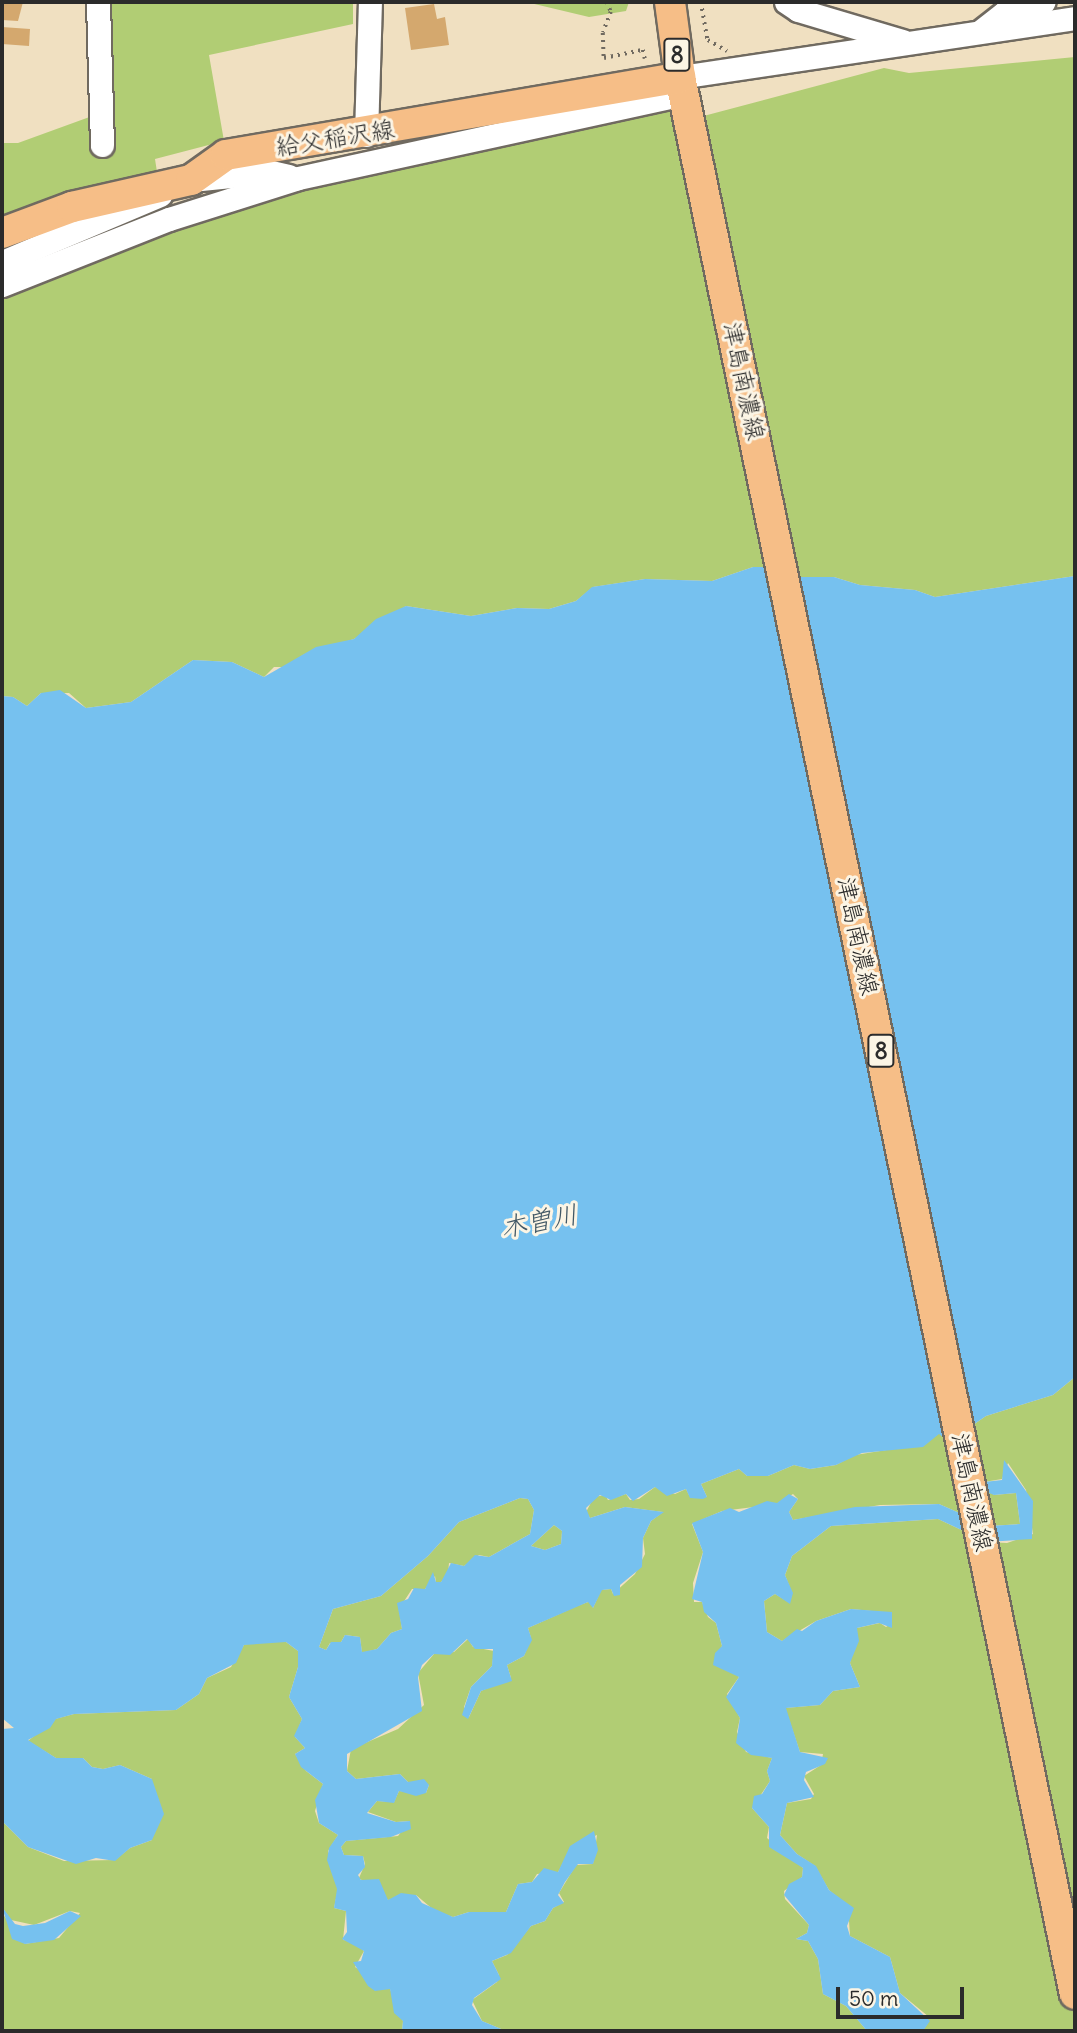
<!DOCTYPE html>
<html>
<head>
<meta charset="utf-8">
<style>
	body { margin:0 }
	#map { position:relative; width:1077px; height:2033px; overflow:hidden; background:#f0e0c1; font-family:Delius,"Klee One",sans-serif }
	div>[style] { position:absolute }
	.green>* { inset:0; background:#b1cd74 }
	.water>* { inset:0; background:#76c1ef }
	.building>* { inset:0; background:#d4a86e }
	.path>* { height:3.5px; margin-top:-1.75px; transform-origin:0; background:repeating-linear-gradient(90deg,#706a60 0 2px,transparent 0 7px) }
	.roads { filter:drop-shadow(2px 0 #706a60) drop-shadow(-2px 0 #706a60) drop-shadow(0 2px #706a60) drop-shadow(0 -2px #706a60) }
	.minor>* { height:23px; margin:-11.5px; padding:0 11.5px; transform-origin:11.5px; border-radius:11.5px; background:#fff }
	.major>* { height:30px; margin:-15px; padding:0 15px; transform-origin:15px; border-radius:15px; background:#f6be87 }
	span { translate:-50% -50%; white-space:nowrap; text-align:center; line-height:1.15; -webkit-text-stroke:6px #fcf5e5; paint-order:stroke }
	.shield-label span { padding:2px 5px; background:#fcf5e5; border:2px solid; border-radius:5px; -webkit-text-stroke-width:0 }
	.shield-label { font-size:23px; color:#2b2b2b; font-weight:700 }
	.street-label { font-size:24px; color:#2b2b2b }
	.water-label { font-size:26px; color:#425866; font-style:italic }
	.frame { position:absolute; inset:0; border:4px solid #2b2b2b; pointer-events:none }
	.scale { position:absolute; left:836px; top:1987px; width:128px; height:32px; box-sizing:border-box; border:4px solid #2b2b2b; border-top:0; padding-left:9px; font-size:21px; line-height:24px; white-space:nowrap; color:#2b2b2b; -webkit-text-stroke:5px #fcf5e5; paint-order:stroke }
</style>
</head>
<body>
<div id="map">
	<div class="green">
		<i style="clip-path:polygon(103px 2px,353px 2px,353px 24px,209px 55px,224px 141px,155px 159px,157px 172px,2px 225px,2px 143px,18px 143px,95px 115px)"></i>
		<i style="clip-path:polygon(526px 2px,629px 2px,626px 11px,589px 17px)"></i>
		<i style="clip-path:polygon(1075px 57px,1075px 576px,935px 597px,915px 590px,860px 585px,834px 577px,795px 577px,753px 567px,712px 581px,645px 579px,593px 587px,576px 601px,549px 609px,517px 608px,471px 616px,406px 606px,354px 639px,303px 655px,285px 667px,274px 667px,264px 677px,232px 662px,193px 660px,131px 702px,86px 708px,69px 693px,41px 693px,27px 706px,13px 697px,2px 696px,2px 291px,150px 227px,687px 88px,696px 118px,884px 68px,909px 73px)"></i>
		<i style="clip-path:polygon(1075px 1377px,1075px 2031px,923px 2031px,929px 2017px,900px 1993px,890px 1957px,850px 1936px,848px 1906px,829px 1890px,815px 1866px,797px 1854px,780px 1835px,787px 1803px,811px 1799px,814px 1794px,804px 1776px,821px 1765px,823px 1754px,800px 1752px,785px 1708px,820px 1705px,833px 1691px,860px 1687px,850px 1663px,857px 1628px,880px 1623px,886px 1627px,892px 1623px,892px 1613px,851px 1609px,816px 1621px,782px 1641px,767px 1632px,764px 1601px,775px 1594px,787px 1601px,792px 1593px,785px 1575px,792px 1556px,831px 1526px,938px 1519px,987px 1542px,1007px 1543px,1033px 1534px,1026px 1490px,1008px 1463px,1002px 1479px,984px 1482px,970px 1427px,986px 1416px,1053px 1395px)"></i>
		<i style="clip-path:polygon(939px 1433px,994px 1495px,1016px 1493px,1020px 1524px,989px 1526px,939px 1504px,880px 1505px,793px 1520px,789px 1512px,798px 1499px,793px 1494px,777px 1504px,722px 1511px,692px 1524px,703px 1552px,693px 1583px,694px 1602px,702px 1602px,708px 1617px,716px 1623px,722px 1646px,719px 1652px,739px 1677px,727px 1694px,740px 1718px,737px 1732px,746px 1752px,772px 1758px,767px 1771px,770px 1781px,752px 1808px,769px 1827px,767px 1838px,803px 1868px,802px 1877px,784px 1891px,785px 1899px,809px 1925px,807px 1933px,796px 1939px,808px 1941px,818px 1959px,823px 1994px,846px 2006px,867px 2031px,506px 2031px,482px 2021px,472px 2000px,497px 1982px,499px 1975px,492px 1961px,507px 1955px,531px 1926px,545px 1921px,553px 1908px,564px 1902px,559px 1893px,576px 1865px,593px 1864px,597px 1835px,574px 1845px,558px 1872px,537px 1874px,532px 1882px,518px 1884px,506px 1912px,469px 1912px,453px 1917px,435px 1911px,416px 1895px,388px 1900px,359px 1878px,365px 1864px,363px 1856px,344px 1855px,341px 1847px,346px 1841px,398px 1836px,410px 1821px,396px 1822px,368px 1812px,377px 1801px,394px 1802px,399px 1791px,426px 1793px,429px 1785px,408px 1782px,400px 1774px,356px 1779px,347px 1771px,351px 1749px,398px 1729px,424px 1705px,418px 1673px,434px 1654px,454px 1652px,468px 1639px,473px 1647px,494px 1651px,492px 1666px,471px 1687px,464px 1707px,469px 1717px,481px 1691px,511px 1678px,507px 1665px,524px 1656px,531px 1638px,528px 1628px,577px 1606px,591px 1601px,593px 1608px,601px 1590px,611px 1589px,613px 1594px,635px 1574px,645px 1554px,643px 1538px,651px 1521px,663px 1512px,625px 1507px,590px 1518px,586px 1512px,594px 1497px,605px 1495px,608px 1500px,626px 1494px,630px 1500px,639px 1499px,655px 1487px,675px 1494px,686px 1489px,689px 1495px,707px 1497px,701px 1484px,739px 1469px,747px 1476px,768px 1476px,794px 1465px,810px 1469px,836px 1465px,855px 1455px,918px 1445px)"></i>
		<i style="clip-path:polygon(520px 1498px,528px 1499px,534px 1510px,530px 1534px,489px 1557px,479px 1555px,464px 1566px,449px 1563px,448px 1574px,441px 1582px,436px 1582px,435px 1576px,425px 1589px,412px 1589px,399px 1609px,402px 1629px,391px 1633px,377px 1649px,362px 1653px,360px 1637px,345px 1635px,341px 1642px,330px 1643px,326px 1650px,319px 1647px,333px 1609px,381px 1596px,428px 1556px,459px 1522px)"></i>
		<i style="clip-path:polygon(554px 1525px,562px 1531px,561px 1544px,545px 1550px,531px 1546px)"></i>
		<i style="clip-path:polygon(257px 1641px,286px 1642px,298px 1651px,298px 1667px,289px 1697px,302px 1719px,295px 1737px,305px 1748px,295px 1754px,306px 1771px,323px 1784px,315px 1811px,319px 1823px,338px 1835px,328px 1851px,338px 1889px,334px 1908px,346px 1911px,343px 1940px,352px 1941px,364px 1951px,355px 1967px,390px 1989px,403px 2021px,402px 2031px,2px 2031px,2px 1913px,25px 1944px,59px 1938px,80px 1913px,70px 1911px,34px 1925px,11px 1920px,2px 1907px,2px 1821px,28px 1847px,64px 1861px,115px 1860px,130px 1848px,152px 1840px,152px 1779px,120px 1765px,103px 1769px,92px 1767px,83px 1758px,56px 1758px,28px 1741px,55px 1719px,74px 1714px,176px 1710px,199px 1694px,207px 1678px,231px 1667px,244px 1645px)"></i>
	</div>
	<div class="water">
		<i style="clip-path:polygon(evenodd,753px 567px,771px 567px,795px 577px,834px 577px,860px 585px,915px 590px,935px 597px,1075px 576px,1075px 1377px,1053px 1395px,986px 1416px,970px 1427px,984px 1482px,1002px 1480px,1004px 1460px,1033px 1501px,1032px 1539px,987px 1542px,938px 1519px,831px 1526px,792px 1556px,785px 1575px,793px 1593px,790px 1604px,775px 1594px,764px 1601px,767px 1632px,782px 1641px,797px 1629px,802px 1631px,816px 1621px,851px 1609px,892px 1612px,892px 1628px,879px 1623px,857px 1628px,859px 1641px,850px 1663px,860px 1687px,833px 1691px,820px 1705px,786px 1708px,800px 1752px,828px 1758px,825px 1764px,806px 1772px,804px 1780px,814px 1797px,787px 1803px,780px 1835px,797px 1854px,816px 1866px,829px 1890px,854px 1908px,847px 1926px,850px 1936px,890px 1957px,900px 1993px,930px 2021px,923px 2031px,867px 2031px,846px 2006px,823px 1994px,818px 1959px,808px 1941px,796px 1939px,807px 1933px,809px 1925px,784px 1895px,789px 1884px,802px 1877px,803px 1868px,769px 1847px,769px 1827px,752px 1808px,754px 1796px,762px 1794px,770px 1781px,767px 1771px,772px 1758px,751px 1755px,736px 1743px,740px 1718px,726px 1697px,739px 1677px,713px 1665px,715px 1653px,722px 1646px,716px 1623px,704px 1612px,702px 1602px,692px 1599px,703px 1552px,692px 1523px,730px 1508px,739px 1512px,767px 1501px,777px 1503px,789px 1494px,798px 1499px,789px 1512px,793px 1520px,855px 1507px,939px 1504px,989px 1526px,1020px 1524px,1016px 1493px,994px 1495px,982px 1490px,954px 1446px,939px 1434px,923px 1447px,862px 1453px,836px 1465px,810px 1469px,794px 1465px,768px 1476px,747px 1476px,739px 1469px,701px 1484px,707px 1497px,703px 1499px,690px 1498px,686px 1489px,667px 1496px,655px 1487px,633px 1501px,626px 1494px,611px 1500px,600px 1495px,586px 1508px,590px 1518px,625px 1507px,664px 1512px,651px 1521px,643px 1538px,642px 1567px,620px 1585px,620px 1595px,614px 1596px,611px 1589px,602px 1590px,593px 1608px,588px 1602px,528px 1628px,532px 1640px,524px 1656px,507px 1665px,512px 1681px,481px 1691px,468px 1719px,462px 1715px,471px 1687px,492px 1666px,493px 1649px,475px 1649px,467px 1639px,450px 1655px,434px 1654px,422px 1665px,418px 1677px,422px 1711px,347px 1754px,347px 1771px,356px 1779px,400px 1774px,408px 1782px,424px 1779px,429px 1785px,426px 1793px,416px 1796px,399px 1791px,394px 1803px,377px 1801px,367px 1813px,396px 1822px,410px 1821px,411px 1829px,391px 1837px,346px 1841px,341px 1847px,344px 1855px,363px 1856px,365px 1867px,358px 1875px,361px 1880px,379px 1879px,388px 1900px,401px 1893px,416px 1895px,422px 1903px,453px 1917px,469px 1912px,506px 1912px,518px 1884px,532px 1882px,544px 1868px,558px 1872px,570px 1846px,594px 1831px,598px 1850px,593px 1864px,578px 1864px,565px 1882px,558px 1895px,564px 1903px,553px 1908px,545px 1921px,531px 1926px,511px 1953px,492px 1961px,501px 1979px,474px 1998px,472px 2005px,482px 2021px,506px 2031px,402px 2031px,403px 2021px,394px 2013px,390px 1989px,375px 1991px,368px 1986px,353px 1962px,361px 1961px,364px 1951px,342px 1939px,347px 1932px,346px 1911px,334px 1908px,337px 1889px,327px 1860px,329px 1848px,338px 1835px,319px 1823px,315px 1800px,323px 1784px,301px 1767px,295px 1754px,305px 1748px,294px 1736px,302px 1719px,289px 1697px,298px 1667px,298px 1651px,286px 1642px,244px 1645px,236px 1663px,207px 1678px,199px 1694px,176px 1710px,74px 1714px,56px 1719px,50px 1728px,28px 1740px,56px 1758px,83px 1758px,92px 1767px,103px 1769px,120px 1765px,152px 1779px,164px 1814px,152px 1840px,130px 1848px,115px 1861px,96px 1858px,76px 1864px,28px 1847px,2px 1821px,2px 1729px,14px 1728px,2px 1718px,2px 696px,13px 697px,27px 706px,41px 693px,60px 690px,86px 708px,131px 702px,193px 660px,232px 662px,264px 677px,316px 647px,354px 639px,376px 619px,406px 606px,471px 616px,517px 608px,549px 609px,576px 601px,592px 587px,645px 579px,712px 581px,753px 567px,520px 1498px,528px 1499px,534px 1510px,530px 1534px,489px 1557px,475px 1555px,464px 1566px,451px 1563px,441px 1582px,436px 1582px,433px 1572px,425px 1589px,414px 1588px,408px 1599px,397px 1603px,402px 1629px,391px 1633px,377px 1649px,362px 1652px,360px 1637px,345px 1635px,341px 1642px,331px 1642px,326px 1650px,319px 1647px,333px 1609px,381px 1596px,428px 1556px,459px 1522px,520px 1498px,753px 567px,554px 1525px,562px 1531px,561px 1544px,545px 1550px,531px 1546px,554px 1525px)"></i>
		<i style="clip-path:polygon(2px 1907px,15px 1924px,23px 1926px,45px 1923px,70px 1911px,81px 1916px,54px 1940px,25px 1944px,12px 1939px)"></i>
	</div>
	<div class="building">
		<i style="clip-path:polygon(2px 2px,23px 2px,18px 21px,2px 20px)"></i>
		<i style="clip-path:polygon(434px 4px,437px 19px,445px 17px,449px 45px,411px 50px,405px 8px)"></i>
		<i style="clip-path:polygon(2px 27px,30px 29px,29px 46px,2px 44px)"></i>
	</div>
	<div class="path">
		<i style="left:607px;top:2px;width:11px;rotate:68deg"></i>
		<i style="left:611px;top:12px;width:22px;rotate:111deg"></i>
		<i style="left:603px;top:33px;width:25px;rotate:88deg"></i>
		<i style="left:604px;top:58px;width:40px;rotate:-12deg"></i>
		<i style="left:643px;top:50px;width:9px;rotate:77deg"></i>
		<i style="left:701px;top:2px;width:39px;rotate:80deg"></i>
		<i style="left:708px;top:40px;width:22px;rotate:30deg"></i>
	</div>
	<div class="roads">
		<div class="minor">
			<i style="left:98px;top:2px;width:143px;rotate:88.4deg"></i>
			<i style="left:786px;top:2px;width:14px;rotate:34deg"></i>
			<i style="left:798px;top:10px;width:109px;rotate:16.6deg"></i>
			<i style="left:982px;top:30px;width:28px;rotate:-38deg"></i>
			<i style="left:1004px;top:13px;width:41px;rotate:-15.8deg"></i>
			<i style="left:680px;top:77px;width:399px;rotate:-8.5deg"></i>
			<i style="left:366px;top:135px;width:133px;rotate:-88.3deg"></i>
			<i style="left:191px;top:180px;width:80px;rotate:-5.7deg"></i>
			<i style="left:271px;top:172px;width:18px;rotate:13deg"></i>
			<i style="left:2px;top:262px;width:172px;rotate:-23deg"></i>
			<i style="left:2px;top:285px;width:180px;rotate:-21.6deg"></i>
			<i style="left:169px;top:219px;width:135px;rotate:-17.6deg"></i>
			<i style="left:298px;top:178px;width:376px;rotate:-12.3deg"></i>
		</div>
		<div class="major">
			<i style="left:670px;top:2px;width:76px;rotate:82.4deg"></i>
			<i style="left:680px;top:77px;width:1957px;rotate:78.36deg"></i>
			<i style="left:2px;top:233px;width:75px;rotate:-20.4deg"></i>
			<i style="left:72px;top:207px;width:122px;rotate:-12.8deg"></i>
			<i style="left:191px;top:180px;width:43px;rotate:-35.5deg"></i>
			<i style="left:226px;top:155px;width:461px;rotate:-9.7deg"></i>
		</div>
	</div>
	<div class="shield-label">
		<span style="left:677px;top:55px">8</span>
		<span style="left:881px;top:1051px">8</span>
	</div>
	<div class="street-label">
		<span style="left:335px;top:138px;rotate:-9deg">給父稲沢線</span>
		<span style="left:744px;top:381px;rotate:78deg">津島南濃線</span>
		<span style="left:858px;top:936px;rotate:78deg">津島南濃線</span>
		<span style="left:972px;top:1492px;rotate:78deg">津島南濃線</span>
	</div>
	<div class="water-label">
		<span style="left:539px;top:1221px;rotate:-11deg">木曽川</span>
	</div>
	<div class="frame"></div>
	<div class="scale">50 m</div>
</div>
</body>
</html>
